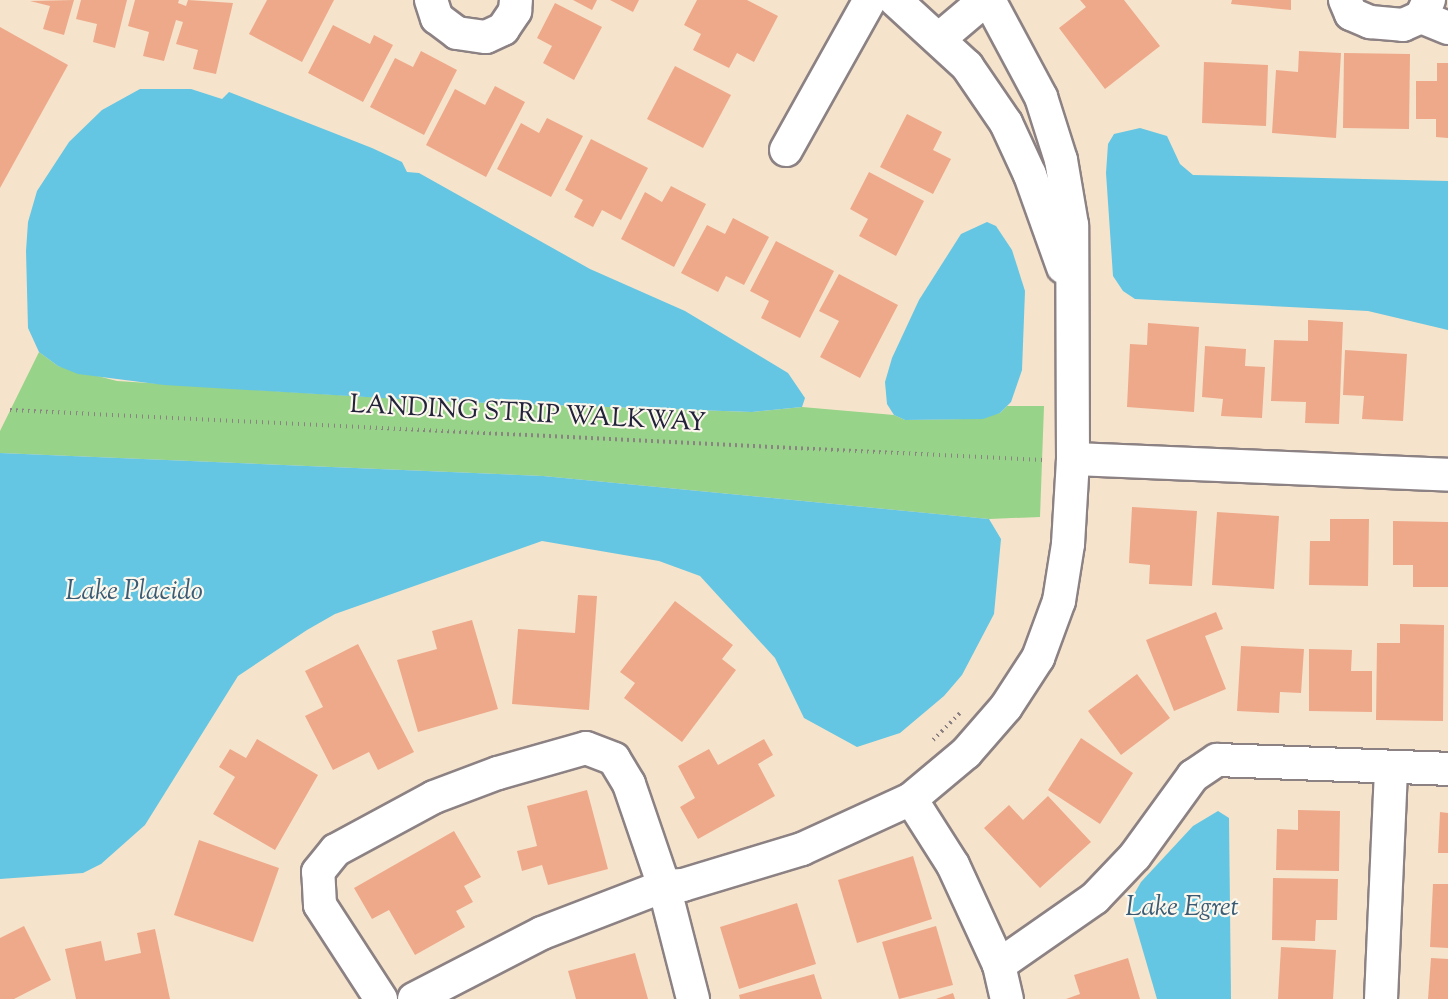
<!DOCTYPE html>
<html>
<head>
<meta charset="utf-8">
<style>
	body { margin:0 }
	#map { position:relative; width:1448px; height:999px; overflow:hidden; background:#f6e3cc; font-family:"Sorts Mill Goudy",serif }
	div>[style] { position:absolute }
	.green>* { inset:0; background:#97d388 }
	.water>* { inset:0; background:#64c6e2 }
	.building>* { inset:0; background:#eea98a }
	.path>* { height:4px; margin-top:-2px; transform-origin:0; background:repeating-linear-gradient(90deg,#8c8284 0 1.5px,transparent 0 6px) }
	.roads { filter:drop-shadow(2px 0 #8c8284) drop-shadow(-2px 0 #8c8284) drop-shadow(0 2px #8c8284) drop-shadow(0 -2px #8c8284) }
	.minor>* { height:32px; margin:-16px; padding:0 16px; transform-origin:16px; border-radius:16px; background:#fff }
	span { translate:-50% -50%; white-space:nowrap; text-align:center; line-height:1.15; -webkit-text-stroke:4.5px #fbf7ec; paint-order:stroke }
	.street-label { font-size:26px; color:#22223b }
	.water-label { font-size:27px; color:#395b75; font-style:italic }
</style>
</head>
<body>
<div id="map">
	<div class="green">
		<i style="clip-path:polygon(39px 352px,58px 366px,117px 381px,432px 401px,752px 412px,802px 407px,894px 415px,905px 420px,965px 419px,1000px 413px,1007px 406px,1044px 406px,1040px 517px,989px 519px,543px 476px,0 453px,0 431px)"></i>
	</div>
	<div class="water">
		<i style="clip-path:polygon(140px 89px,191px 89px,222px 99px,229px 92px,372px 148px,402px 162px,407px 172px,419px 173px,590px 269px,685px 311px,788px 373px,805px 398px,802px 407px,752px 412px,432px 401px,164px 385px,78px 374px,58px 366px,39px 352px,28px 328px,26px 251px,28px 222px,37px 191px,69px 142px,102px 110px)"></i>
		<i style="clip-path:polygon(1140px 128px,1167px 136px,1180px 164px,1193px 175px,1448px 181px,1448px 330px,1368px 311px,1135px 299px,1123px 291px,1113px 276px,1106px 173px,1108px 144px,1114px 134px)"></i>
		<i style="clip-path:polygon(987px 222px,996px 226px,1012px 250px,1025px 291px,1022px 370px,1011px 402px,1000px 413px,983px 419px,905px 420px,894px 415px,887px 404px,885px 382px,892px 358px,919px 300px,961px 234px)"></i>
		<i style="clip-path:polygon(0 453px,543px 476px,989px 519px,1001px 539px,994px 614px,962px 675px,944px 696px,900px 733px,857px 747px,804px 718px,775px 658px,700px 576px,659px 561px,542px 541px,335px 614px,307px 630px,238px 676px,145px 825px,101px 864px,83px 873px,0 879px)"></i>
		<i style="clip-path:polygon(1218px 811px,1229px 818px,1231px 999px,1157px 999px,1129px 903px,1141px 882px,1193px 826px)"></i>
	</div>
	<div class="building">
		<i style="clip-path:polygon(74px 0,64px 35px,43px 29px,50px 6px,30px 1px)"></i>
		<i style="clip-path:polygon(81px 0,127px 0,115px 48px,93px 42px,97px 24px,76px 19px)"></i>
		<i style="clip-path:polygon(135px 0,179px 0,178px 3px,186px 6px,188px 0,233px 3px,216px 74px,193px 69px,198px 50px,176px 44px,183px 22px,176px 20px,164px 61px,143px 56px,149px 32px,128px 26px)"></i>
		<i style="clip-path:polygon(267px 0,334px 0,302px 62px,249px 34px)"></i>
		<i style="clip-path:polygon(573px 0,597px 0,592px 10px)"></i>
		<i style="clip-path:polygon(610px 0,639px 0,633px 12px)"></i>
		<i style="clip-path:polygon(697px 0,747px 0,778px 16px,754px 62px,737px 53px,729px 68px,693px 50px,701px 34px,684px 25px)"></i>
		<i style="clip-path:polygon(1080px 0,1124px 0,1160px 46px,1105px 89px,1059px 28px,1086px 7px)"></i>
		<i style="clip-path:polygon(1232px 0,1291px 0,1291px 10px,1231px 4px)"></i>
		<i style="clip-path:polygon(555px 3px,602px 27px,574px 80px,543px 63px,552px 46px,537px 38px)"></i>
		<i style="clip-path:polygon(333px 25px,370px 44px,374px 35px,393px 45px,363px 102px,308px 73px)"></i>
		<i style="clip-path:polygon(0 27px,68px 65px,0 188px)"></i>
		<i style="clip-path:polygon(421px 51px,457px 70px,424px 135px,370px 107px,395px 58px,413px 67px)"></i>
		<i style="clip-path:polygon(1299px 51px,1341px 53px,1336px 138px,1272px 133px,1276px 70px,1298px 72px)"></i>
		<i style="clip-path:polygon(1344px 53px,1410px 54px,1409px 129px,1343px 128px)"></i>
		<i style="clip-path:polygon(1204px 62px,1268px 65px,1266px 126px,1202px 123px)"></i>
		<i style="clip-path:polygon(1437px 63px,1448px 63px,1448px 138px,1436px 137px,1436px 119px,1416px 119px,1416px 81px,1437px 81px)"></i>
		<i style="clip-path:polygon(675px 66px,731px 95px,703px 148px,647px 119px)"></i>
		<i style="clip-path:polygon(495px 86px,525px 102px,486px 177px,426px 145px,455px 89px,485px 105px)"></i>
		<i style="clip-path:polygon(907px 114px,942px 132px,933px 150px,951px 159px,933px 194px,880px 167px)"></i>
		<i style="clip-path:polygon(547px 118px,583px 136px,551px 197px,497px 169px,521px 123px,539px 133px)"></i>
		<i style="clip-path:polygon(591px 139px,648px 168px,621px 220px,602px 210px,593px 227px,574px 217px,583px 200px,565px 190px)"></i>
		<i style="clip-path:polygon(869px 172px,924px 201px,896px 256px,859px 236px,868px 219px,850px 209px)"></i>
		<i style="clip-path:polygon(671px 186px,706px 204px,674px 267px,621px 239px,645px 192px,662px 202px)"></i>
		<i style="clip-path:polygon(733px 218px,769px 237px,744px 285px,726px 276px,718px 292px,681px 273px,707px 225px,725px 234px)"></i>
		<i style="clip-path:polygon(776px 241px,834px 271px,800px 338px,761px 318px,769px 301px,750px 291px)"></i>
		<i style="clip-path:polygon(839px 274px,898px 305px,860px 378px,820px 357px,839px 321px,819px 311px)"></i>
		<i style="clip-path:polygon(1308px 320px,1343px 322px,1339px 424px,1305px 423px,1306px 402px,1271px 401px,1274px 340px,1308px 341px)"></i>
		<i style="clip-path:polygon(1148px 323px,1199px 327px,1194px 412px,1127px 407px,1130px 344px,1147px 345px)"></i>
		<i style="clip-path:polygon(1205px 346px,1246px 349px,1245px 366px,1265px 367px,1262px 418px,1221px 416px,1223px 399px,1202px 397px)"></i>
		<i style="clip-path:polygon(1345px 350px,1407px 354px,1403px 421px,1362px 419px,1364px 396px,1343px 395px)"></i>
		<i style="clip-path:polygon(1132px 507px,1197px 511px,1192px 586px,1149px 584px,1150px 565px,1129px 563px)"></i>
		<i style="clip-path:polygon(1217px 512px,1279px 516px,1274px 589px,1212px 585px)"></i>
		<i style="clip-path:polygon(1330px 519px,1369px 519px,1368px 586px,1309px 585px,1310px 541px,1330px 541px)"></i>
		<i style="clip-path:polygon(1393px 521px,1448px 522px,1448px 587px,1413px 587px,1413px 565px,1393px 565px)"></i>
		<i style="clip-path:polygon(578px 595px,597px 596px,589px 710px,512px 704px,518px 629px,575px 633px)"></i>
		<i style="clip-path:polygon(675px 601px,733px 645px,722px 659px,736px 670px,682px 742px,624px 698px,635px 683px,620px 672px)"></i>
		<i style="clip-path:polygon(1216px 612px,1223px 629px,1205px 636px,1226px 689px,1174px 711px,1146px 640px)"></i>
		<i style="clip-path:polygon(472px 620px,498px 709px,418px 732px,397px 660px,437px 649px,432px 631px)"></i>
		<i style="clip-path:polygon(1400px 624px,1444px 625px,1443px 721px,1376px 720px,1377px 643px,1400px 643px)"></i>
		<i style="clip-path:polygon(358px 644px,414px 752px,378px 770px,369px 752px,333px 770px,305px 716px,323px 707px,305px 671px)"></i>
		<i style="clip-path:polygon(1241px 646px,1304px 649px,1301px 693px,1280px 692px,1279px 713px,1237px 711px)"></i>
		<i style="clip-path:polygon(1309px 649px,1352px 650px,1351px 671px,1372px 671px,1372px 712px,1309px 711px)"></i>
		<i style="clip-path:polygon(1137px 674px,1170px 718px,1121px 755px,1088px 711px)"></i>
		<i style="clip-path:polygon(1081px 738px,1133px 773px,1100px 824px,1048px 790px)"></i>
		<i style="clip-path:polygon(257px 739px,318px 775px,275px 850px,213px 814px,235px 777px,219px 767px,230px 749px,246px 758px)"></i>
		<i style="clip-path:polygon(764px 739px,773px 755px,758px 764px,775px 796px,698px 839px,680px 807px,695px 798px,678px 766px,709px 749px,718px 765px)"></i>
		<i style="clip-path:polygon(587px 790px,608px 869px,548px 885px,542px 865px,522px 871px,517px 851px,537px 846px,527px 806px)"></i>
		<i style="clip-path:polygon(1048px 796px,1091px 842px,1040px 888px,984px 828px,1009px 805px,1023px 820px)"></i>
		<i style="clip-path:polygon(1298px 810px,1340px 811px,1339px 871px,1276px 870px,1277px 829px,1298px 830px)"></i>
		<i style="clip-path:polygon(1440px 812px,1448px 813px,1448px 853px,1438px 853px)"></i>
		<i style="clip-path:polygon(454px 831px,481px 877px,464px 886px,473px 902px,456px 911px,465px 927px,415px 955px,389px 910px,372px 919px,354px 888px)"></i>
		<i style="clip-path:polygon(199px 840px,279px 868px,253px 942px,174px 915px)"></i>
		<i style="clip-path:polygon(913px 856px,932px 919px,857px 943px,838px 880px)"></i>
		<i style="clip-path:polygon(1273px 878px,1338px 879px,1337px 920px,1316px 920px,1315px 941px,1272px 940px)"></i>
		<i style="clip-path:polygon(1433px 884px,1448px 884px,1448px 948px,1430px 947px)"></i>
		<i style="clip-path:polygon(797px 903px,816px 964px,739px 989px,720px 927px)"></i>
		<i style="clip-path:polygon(24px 926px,51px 980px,14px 999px,0 999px,0 938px)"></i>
		<i style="clip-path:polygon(936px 926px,953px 985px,899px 999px,882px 942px)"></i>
		<i style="clip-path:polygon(155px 929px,170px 999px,76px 999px,65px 949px,101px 941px,105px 961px,141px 953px,137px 933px)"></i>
		<i style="clip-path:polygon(1281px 947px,1336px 950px,1333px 999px,1278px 999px)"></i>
		<i style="clip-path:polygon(635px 953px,648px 999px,576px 999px,568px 971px)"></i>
		<i style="clip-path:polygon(1128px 958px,1140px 999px,1066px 999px,1080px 994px,1074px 975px)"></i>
		<i style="clip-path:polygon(1431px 958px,1448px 959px,1448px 999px,1428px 999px)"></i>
		<i style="clip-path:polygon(814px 974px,822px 999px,740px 999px,739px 995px)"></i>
		<i style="clip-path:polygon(953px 993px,955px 999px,936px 999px)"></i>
	</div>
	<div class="path">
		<i style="left:10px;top:410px;width:1035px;rotate:2.77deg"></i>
		<i style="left:933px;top:740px;width:38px;rotate:-45deg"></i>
	</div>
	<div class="roads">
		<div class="minor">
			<i style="left:431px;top:0;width:19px;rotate:72deg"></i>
			<i style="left:437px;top:18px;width:25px;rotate:37deg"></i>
			<i style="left:457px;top:33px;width:29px;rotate:8deg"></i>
			<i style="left:486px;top:37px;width:19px;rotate:-25deg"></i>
			<i style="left:503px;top:29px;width:22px;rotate:-56deg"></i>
			<i style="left:515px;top:11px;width:11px;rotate:-85deg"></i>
			<i style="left:895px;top:0;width:98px;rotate:42.5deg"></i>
			<i style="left:967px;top:66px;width:69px;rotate:55.6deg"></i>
			<i style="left:1006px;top:123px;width:57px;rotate:65.2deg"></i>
			<i style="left:1030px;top:175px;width:98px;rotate:70.3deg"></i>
			<i style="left:1345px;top:0;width:15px;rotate:67deg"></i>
			<i style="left:1351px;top:14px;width:21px;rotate:23deg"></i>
			<i style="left:1370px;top:22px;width:33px;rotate:5deg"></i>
			<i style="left:1403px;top:25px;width:20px;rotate:-24deg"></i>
			<i style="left:1421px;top:17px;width:19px;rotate:-65deg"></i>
			<i style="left:1421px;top:17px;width:29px;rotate:22deg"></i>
			<i style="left:939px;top:39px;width:60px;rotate:-40.3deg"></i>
			<i style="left:786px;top:150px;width:172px;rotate:-60.8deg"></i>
			<i style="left:1073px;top:459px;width:375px;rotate:2.4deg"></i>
			<i style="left:911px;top:799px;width:78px;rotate:57.5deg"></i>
			<i style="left:953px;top:865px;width:110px;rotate:65.3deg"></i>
			<i style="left:999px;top:965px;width:35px;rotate:77deg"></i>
			<i style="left:999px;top:965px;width:117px;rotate:-34.9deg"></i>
			<i style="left:1095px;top:898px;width:58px;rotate:-46.4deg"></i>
			<i style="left:1135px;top:856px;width:99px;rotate:-54.1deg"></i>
			<i style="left:1193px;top:776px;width:29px;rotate:-34deg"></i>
			<i style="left:1217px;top:760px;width:231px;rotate:2.2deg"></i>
			<i style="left:381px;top:999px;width:112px;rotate:-123deg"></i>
			<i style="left:320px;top:905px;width:33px;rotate:-93deg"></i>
			<i style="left:318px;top:872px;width:28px;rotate:-51deg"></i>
			<i style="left:336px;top:850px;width:111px;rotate:-28.4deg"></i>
			<i style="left:434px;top:797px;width:68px;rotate:-20.6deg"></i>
			<i style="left:498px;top:773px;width:91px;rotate:-15.9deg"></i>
			<i style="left:586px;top:748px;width:30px;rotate:21deg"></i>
			<i style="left:614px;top:759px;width:29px;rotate:59deg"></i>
			<i style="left:629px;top:784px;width:108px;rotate:71.1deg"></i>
			<i style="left:664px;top:886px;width:117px;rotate:75.6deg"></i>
			<i style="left:414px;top:999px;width:144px;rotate:-27.3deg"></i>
			<i style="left:542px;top:933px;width:131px;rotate:-21.1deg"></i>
			<i style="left:664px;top:886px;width:19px;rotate:-3deg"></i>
			<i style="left:683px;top:885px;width:124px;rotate:-16.8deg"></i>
			<i style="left:802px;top:849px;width:120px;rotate:-24.6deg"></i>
			<i style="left:911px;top:799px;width:72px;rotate:-39.9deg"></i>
			<i style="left:966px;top:753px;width:61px;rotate:-49deg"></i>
			<i style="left:1006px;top:707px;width:59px;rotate:-56.9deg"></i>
			<i style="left:1038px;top:658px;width:61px;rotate:-69.8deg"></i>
			<i style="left:1059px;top:601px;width:58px;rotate:-81deg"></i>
			<i style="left:1068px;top:544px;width:85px;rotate:-86.6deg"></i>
			<i style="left:1073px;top:459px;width:234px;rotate:-90.2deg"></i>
			<i style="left:1072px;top:225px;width:66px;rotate:-99.6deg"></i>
			<i style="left:1061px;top:160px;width:66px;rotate:-107.6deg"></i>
			<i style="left:1041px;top:97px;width:110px;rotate:-118.2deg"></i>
			<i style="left:1381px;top:999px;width:231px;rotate:-87.5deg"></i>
		</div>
	</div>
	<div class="street-label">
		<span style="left:528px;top:415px;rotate:3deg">LANDING STRIP WALKWAY</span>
	</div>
	<div class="water-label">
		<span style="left:134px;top:593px">Lake Placido</span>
		<span style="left:1182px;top:909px">Lake Egret</span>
	</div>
</div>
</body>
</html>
